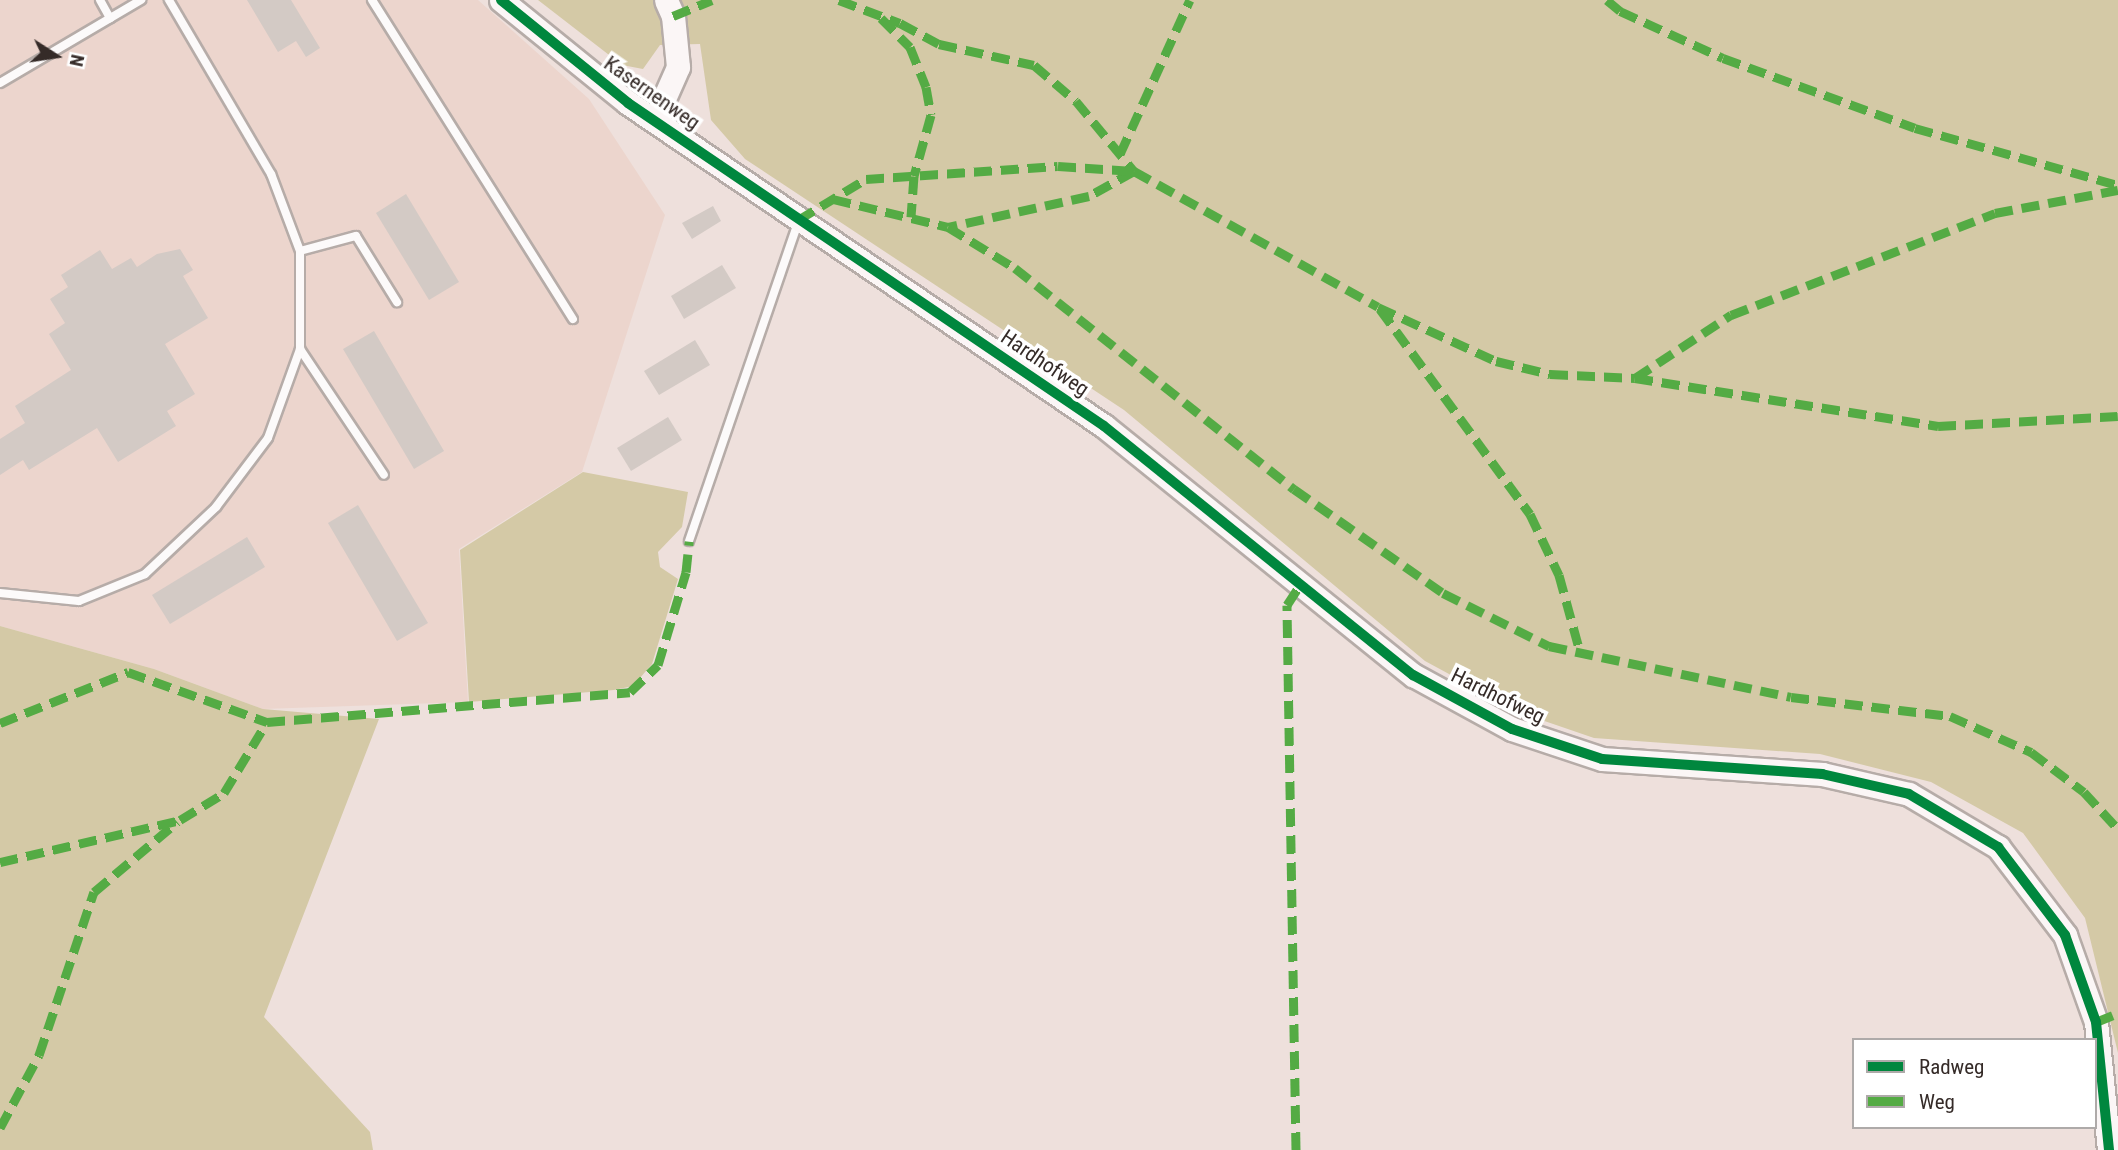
<!DOCTYPE html>
<html>
<head>
<meta charset="utf-8">
<style>
	body { margin:0 }
	#map { position:relative; width:2118px; height:1150px; overflow:hidden; background:#eee0dc; font-family:"Roboto Condensed",sans-serif }
	div>[style] { position:absolute }
	.built>* { inset:0; background:#ecd5cd }
	.green>* { inset:0; background:#d4c9a6 }
	.building>* { inset:0; background:#d3cac5 }
	.roads { filter:drop-shadow(2px 0 #b6aca8) drop-shadow(-2px 0 #b6aca8) drop-shadow(0 2px #b6aca8) drop-shadow(0 -2px #b6aca8) }
	.lane>* { height:8px; margin:-4px; padding:0 4px; transform-origin:4px; border-radius:4px; background:#fcfafa }
	.secondary>* { height:23px; margin:-11.5px; padding:0 11.5px; transform-origin:11.5px; border-radius:11.5px; background:#fbf6f6 }
	.quiet>* { height:9px; margin-top:-4.5px; transform-origin:0; background:repeating-linear-gradient(90deg,#54ab44 0 18px,transparent 0 27px) }
	.cycleway>* { height:10px; margin:-5px; padding:0 5px; transform-origin:5px; border-radius:5px; background:#00873e }
	span { translate:-50% -50%; white-space:nowrap; text-align:center; line-height:1.15; -webkit-text-stroke:7px #fff; paint-order:stroke }
	.street-label { font-size:21px; color:#352b28 }
	.legend { position:absolute; left:1852px; top:1038px; width:245px; height:91px; box-sizing:border-box; background:#fff; border:2px solid #aeaaa9; margin:0; padding:9px 12px; list-style:none; font-size:21px; color:#352b28 }
	.legend li { display:flex; align-items:center; gap:14px; height:35px }
	.legend b { width:35px; border:2px solid #aeaaa9 }
	.north { position:absolute; left:21px; top:21px; width:70px; height:70px; -webkit-text-stroke:5px #fff; paint-order:stroke; rotate:102deg; font-size:19px; font-weight:700; line-height:28px; text-align:center; color:#352b28 }
	.north::after { content:''; display:block; margin:auto; width:24px; height:32px; background:#352b28; clip-path:polygon(50% 0,100% 100%,50% 72%,0 100%) }
</style>
</head>
<body>
<div id="map">
	<div class="built">
		<i style="clip-path:polygon(0 0,478px 0,589px 99px,665px 215px,582px 472px,459px 549px,468px 702px,263px 709px,154px 669px,0 626px)"></i>
	</div>
	<div class="green">
		<i style="clip-path:polygon(538px 0,2118px 0,2118px 1053px,2085px 918px,2023px 833px,1931px 782px,1820px 754px,1594px 738px,1521px 713px,1425px 661px,1124px 410px,745px 159px,711px 120px,700px 44px,660px 45px,643px 69px,622px 65px)"></i>
		<i style="clip-path:polygon(583px 472px,688px 492px,682px 527px,658px 552px,660px 567px,678px 579px,652px 664px,633px 686px,614px 690px,469px 702px,460px 550px)"></i>
		<i style="clip-path:polygon(0 626px,154px 669px,263px 709px,379px 719px,264px 1017px,370px 1132px,373px 1150px,0 1150px)"></i>
	</div>
	<div class="building">
		<i style="clip-path:polygon(247px 0,291px 0,320px 48px,306px 57px,296px 41px,278px 52px)"></i>
		<i style="clip-path:polygon(406px 194px,459px 282px,429px 300px,376px 213px)"></i>
		<i style="clip-path:polygon(713px 206px,721px 221px,692px 239px,682px 223px)"></i>
		<i style="clip-path:polygon(180px 249px,193px 270px,183px 276px,208px 318px,165px 344px,195px 394px,167px 411px,176px 426px,118px 462px,97px 428px,29px 470px,23px 460px,0 475px,0 439px,25px 423px,15px 406px,71px 370px,49px 334px,65px 323px,50px 299px,68px 287px,61px 275px,100px 250px,112px 269px,131px 258px,137px 267px,157px 254px)"></i>
		<i style="clip-path:polygon(722px 265px,736px 288px,684px 319px,671px 296px)"></i>
		<i style="clip-path:polygon(374px 331px,444px 451px,414px 469px,343px 349px)"></i>
		<i style="clip-path:polygon(695px 340px,710px 365px,659px 395px,644px 371px)"></i>
		<i style="clip-path:polygon(668px 417px,682px 440px,631px 471px,617px 448px)"></i>
		<i style="clip-path:polygon(358px 505px,428px 623px,397px 641px,328px 523px)"></i>
		<i style="clip-path:polygon(247px 537px,265px 567px,170px 624px,152px 595px)"></i>
	</div>
	<div class="roads">
		<div class="lane">
			<i style="left:100px;top:0;width:21px;rotate:61deg"></i>
			<i style="left:372px;top:0;width:377px;rotate:57.8deg"></i>
			<i style="left:0;top:83px;width:164px;rotate:-30.5deg"></i>
			<i style="left:300px;top:251px;width:58px;rotate:-15deg"></i>
			<i style="left:356px;top:236px;width:78px;rotate:58.2deg"></i>
			<i style="left:300px;top:349px;width:151px;rotate:56.3deg"></i>
			<i style="left:689px;top:541px;width:337px;rotate:-71.1deg"></i>
			<i style="left:0;top:593px;width:79px;rotate:5.8deg"></i>
			<i style="left:79px;top:601px;width:71px;rotate:-22.2deg"></i>
			<i style="left:145px;top:574px;width:98px;rotate:-43.3deg"></i>
			<i style="left:216px;top:507px;width:86px;rotate:-53deg"></i>
			<i style="left:268px;top:438px;width:95px;rotate:-70.2deg"></i>
			<i style="left:300px;top:349px;width:98px;rotate:-90deg"></i>
			<i style="left:300px;top:251px;width:82px;rotate:-110.6deg"></i>
			<i style="left:271px;top:174px;width:202px;rotate:-120.4deg"></i>
		</div>
		<div class="secondary">
			<i style="left:501px;top:0;width:164px;rotate:39deg"></i>
			<i style="left:628px;top:103px;width:575px;rotate:34.16deg"></i>
			<i style="left:1104px;top:426px;width:397px;rotate:38.9deg"></i>
			<i style="left:1413px;top:675px;width:113px;rotate:28.6deg"></i>
			<i style="left:1512px;top:729px;width:95px;rotate:18.4deg"></i>
			<i style="left:1602px;top:759px;width:221px;rotate:3.9deg"></i>
			<i style="left:1822px;top:774px;width:89px;rotate:12.9deg"></i>
			<i style="left:1909px;top:794px;width:104px;rotate:30.8deg"></i>
			<i style="left:1998px;top:847px;width:111px;rotate:52.7deg"></i>
			<i style="left:2065px;top:935px;width:92px;rotate:70.4deg"></i>
			<i style="left:2096px;top:1022px;width:129px;rotate:84.2deg"></i>
			<i style="left:655px;top:119px;width:57px;rotate:-66.1deg"></i>
			<i style="left:678px;top:67px;width:51px;rotate:-95.6deg"></i>
			<i style="left:673px;top:16px;width:17px;rotate:-114deg"></i>
		</div>
	</div>
	<div class="quiet">
		<i style="left:839px;top:0;width:65px;rotate:20.7deg"></i>
		<i style="left:900px;top:23px;width:44px;rotate:28.3deg"></i>
		<i style="left:939px;top:44px;width:97px;rotate:12.5deg"></i>
		<i style="left:1034px;top:65px;width:55px;rotate:40.6deg"></i>
		<i style="left:1076px;top:101px;width:91px;rotate:50.4deg"></i>
		<i style="left:1134px;top:171px;width:51px;rotate:150.9deg"></i>
		<i style="left:1089px;top:196px;width:144px;rotate:167.6deg"></i>
		<i style="left:1607px;top:0;width:17px;rotate:40deg"></i>
		<i style="left:1620px;top:11px;width:113px;rotate:24.5deg"></i>
		<i style="left:1723px;top:58px;width:204px;rotate:20deg"></i>
		<i style="left:1915px;top:128px;width:211px;rotate:15.7deg"></i>
		<i style="left:673px;top:16px;width:42px;rotate:-22.3deg"></i>
		<i style="left:881px;top:18px;width:41px;rotate:45deg"></i>
		<i style="left:910px;top:47px;width:43px;rotate:68.2deg"></i>
		<i style="left:926px;top:87px;width:28px;rotate:80deg"></i>
		<i style="left:931px;top:115px;width:63px;rotate:105.6deg"></i>
		<i style="left:914px;top:176px;width:41px;rotate:94.2deg"></i>
		<i style="left:1120px;top:154px;width:169px;rotate:-65.6deg"></i>
		<i style="left:833px;top:199px;width:118px;rotate:13.7deg"></i>
		<i style="left:948px;top:227px;width:79px;rotate:31.5deg"></i>
		<i style="left:1015px;top:268px;width:356px;rotate:38.4deg"></i>
		<i style="left:1294px;top:489px;width:182px;rotate:34.9deg"></i>
		<i style="left:1443px;top:593px;width:119px;rotate:26.6deg"></i>
		<i style="left:1549px;top:646px;width:247px;rotate:11.9deg"></i>
		<i style="left:1791px;top:697px;width:160px;rotate:6.8deg"></i>
		<i style="left:1950px;top:716px;width:89px;rotate:24deg"></i>
		<i style="left:2031px;top:752px;width:66px;rotate:37deg"></i>
		<i style="left:2084px;top:792px;width:50px;rotate:47.4deg"></i>
		<i style="left:798px;top:220px;width:79px;rotate:-31.1deg"></i>
		<i style="left:866px;top:179px;width:192px;rotate:-3.9deg"></i>
		<i style="left:1058px;top:166px;width:76px;rotate:3.8deg"></i>
		<i style="left:1134px;top:171px;width:279px;rotate:29.1deg"></i>
		<i style="left:1378px;top:307px;width:130px;rotate:24.6deg"></i>
		<i style="left:1496px;top:361px;width:56px;rotate:13.5deg"></i>
		<i style="left:1550px;top:374px;width:85px;rotate:2.7deg"></i>
		<i style="left:1635px;top:378px;width:307px;rotate:9deg"></i>
		<i style="left:1938px;top:426px;width:180px;rotate:-3.2deg"></i>
		<i style="left:1380px;top:309px;width:254px;rotate:53.8deg"></i>
		<i style="left:1530px;top:514px;width:68px;rotate:64.6deg"></i>
		<i style="left:1559px;top:575px;width:80px;rotate:74.7deg"></i>
		<i style="left:1635px;top:378px;width:115px;rotate:-33.3deg"></i>
		<i style="left:1731px;top:315px;width:283px;rotate:-21.1deg"></i>
		<i style="left:1995px;top:213px;width:125px;rotate:-10.6deg"></i>
		<i style="left:0;top:723px;width:138px;rotate:-21.7deg"></i>
		<i style="left:128px;top:672px;width:148px;rotate:19.8deg"></i>
		<i style="left:0;top:862px;width:185px;rotate:-13.1deg"></i>
		<i style="left:180px;top:820px;width:52px;rotate:-31.5deg"></i>
		<i style="left:224px;top:793px;width:83px;rotate:-58.8deg"></i>
		<i style="left:267px;top:722px;width:364px;rotate:-4.7deg"></i>
		<i style="left:630px;top:692px;width:39px;rotate:-44deg"></i>
		<i style="left:658px;top:665px;width:97px;rotate:-73.2deg"></i>
		<i style="left:686px;top:572px;width:31px;rotate:-84deg"></i>
		<i style="left:2096px;top:1022px;width:24px;rotate:-22deg"></i>
		<i style="left:0;top:1128px;width:83px;rotate:-61.9deg"></i>
		<i style="left:39px;top:1055px;width:172px;rotate:-71.4deg"></i>
		<i style="left:94px;top:892px;width:109px;rotate:-40.1deg"></i>
		<i style="left:1296px;top:1150px;width:545px;rotate:-90.95deg"></i>
		<i style="left:1287px;top:605px;width:24px;rotate:-57deg"></i>
	</div>
	<div class="cycleway">
		<i style="left:501px;top:0;width:164px;rotate:39deg"></i>
		<i style="left:628px;top:103px;width:575px;rotate:34.16deg"></i>
		<i style="left:1104px;top:426px;width:397px;rotate:38.9deg"></i>
		<i style="left:1413px;top:675px;width:113px;rotate:28.6deg"></i>
		<i style="left:1512px;top:729px;width:95px;rotate:18.4deg"></i>
		<i style="left:1602px;top:759px;width:221px;rotate:3.9deg"></i>
		<i style="left:1822px;top:774px;width:89px;rotate:12.9deg"></i>
		<i style="left:1909px;top:794px;width:104px;rotate:30.8deg"></i>
		<i style="left:1998px;top:847px;width:111px;rotate:52.7deg"></i>
		<i style="left:2065px;top:935px;width:92px;rotate:70.4deg"></i>
		<i style="left:2096px;top:1022px;width:129px;rotate:84.2deg"></i>
	</div>
	<div class="street-label">
		<span style="left:652px;top:93px;rotate:35deg">Kasernenweg</span>
		<span style="left:1045px;top:363px;rotate:34deg">Hardhofweg</span>
		<span style="left:1498px;top:696px;rotate:26deg">Hardhofweg</span>
	</div>
	<ul class="legend">
	<li><b style="height:9px;background:#00873e"></b>Radweg</li>
	<li><b style="height:9px;background:#54ab44"></b>Weg</li>
	</ul>
	<div class="north">N</div>
</div>
</body>
</html>
